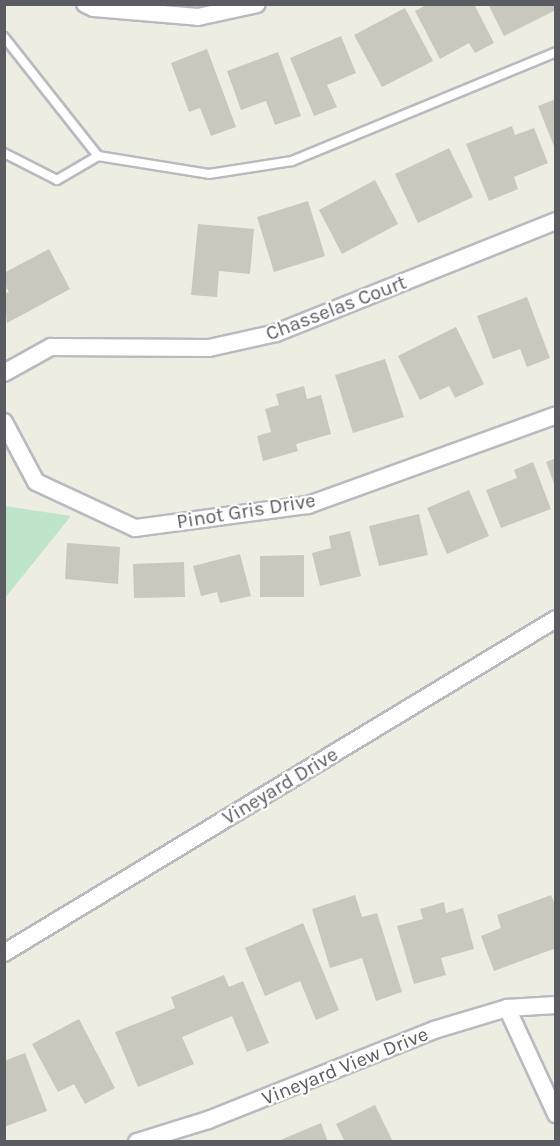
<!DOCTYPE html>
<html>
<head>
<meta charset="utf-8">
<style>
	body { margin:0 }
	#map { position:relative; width:560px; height:1146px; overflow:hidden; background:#edede2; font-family:Karla,sans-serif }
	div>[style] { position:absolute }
	.green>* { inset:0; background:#bee5c8 }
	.building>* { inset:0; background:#c8c8be }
	.roads { filter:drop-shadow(2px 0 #b9bac0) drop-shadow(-2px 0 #b9bac0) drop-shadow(0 2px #b9bac0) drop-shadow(0 -2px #b9bac0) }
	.service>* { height:8px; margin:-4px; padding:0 4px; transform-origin:4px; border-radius:4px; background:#fff }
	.minor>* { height:16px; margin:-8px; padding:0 8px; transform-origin:8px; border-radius:8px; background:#fff }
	span { translate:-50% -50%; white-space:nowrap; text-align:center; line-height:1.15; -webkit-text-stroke:4.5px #fff; paint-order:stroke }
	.street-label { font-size:20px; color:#5a5c62 }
	.frame { position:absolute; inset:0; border:6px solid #5a5c62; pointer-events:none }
</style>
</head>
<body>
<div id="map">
	<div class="green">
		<i style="clip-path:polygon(5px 506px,71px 516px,5px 598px,4px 506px)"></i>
	</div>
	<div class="building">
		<i style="clip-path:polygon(428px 4px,474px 4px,494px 43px,475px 53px,469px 43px,440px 59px,415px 11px)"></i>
		<i style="clip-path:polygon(488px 4px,556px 4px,556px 10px,504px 36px)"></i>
		<i style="clip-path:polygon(405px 8px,433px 61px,382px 87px,354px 35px)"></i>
		<i style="clip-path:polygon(341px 36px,356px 73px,327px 85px,337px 107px,314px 116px,290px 58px)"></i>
		<i style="clip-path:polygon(207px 49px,236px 127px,211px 136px,200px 108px,189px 112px,171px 63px)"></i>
		<i style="clip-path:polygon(278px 52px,301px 116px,275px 125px,266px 101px,241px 110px,227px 71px)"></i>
		<i style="clip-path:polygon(556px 99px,556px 149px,555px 149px,538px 106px)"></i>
		<i style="clip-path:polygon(512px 126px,515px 135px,534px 128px,548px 163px,514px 177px,518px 189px,489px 201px,466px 144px)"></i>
		<i style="clip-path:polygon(449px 148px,473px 197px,418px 223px,395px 174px)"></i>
		<i style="clip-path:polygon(375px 180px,398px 224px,342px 254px,319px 210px)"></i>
		<i style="clip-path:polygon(308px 201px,325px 256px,274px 272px,257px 217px)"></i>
		<i style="clip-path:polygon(198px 224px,254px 229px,250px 274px,219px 271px,217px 297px,191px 295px)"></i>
		<i style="clip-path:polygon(49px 249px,70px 289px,7px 323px,4px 294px,9px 292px,4px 283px,4px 273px)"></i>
		<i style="clip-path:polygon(527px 297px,550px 358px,527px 367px,520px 349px,493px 359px,477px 316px)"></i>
		<i style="clip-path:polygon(456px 327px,484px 384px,455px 398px,449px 386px,420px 400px,398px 356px)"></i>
		<i style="clip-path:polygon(385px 359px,404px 417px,353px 433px,335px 375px)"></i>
		<i style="clip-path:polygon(304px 386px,307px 399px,321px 395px,331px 434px,296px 444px,298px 451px,263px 461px,257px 436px,271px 432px,265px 409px,279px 405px,276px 394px)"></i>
		<i style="clip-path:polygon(556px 458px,556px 485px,555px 486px,546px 462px)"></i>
		<i style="clip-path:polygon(533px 462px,551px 509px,501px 528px,486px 490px,517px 478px,514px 470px)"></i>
		<i style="clip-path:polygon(469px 490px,489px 536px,447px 554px,427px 508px)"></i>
		<i style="clip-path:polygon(419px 514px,428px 555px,379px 566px,369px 526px)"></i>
		<i style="clip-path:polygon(350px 531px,361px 576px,320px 586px,312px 553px,331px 548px,329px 536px)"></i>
		<i style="clip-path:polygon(67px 543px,120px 547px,118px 584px,65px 579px)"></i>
		<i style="clip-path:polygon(240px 554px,251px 596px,220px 603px,217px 592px,201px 596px,193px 566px)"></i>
		<i style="clip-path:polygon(304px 555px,304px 597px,260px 597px,260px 556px)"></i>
		<i style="clip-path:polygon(184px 562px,185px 597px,134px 598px,133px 564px)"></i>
		<i style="clip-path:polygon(355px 895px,362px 917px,377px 913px,402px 992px,376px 1001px,362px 958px,330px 968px,312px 909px)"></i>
		<i style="clip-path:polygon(551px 895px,556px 907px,556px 948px,494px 971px,481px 936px,501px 928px,497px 915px)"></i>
		<i style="clip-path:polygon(444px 902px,446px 913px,463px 908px,474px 949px,441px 958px,446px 975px,414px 984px,397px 926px,423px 919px,420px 909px)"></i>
		<i style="clip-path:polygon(303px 923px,339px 1010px,316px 1020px,300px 981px,265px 996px,245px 948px)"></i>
		<i style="clip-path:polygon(224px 975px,229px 987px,243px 981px,269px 1043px,247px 1052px,232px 1016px,182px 1037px,194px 1064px,138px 1087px,115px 1032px,175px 1008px,171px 997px)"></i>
		<i style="clip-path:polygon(79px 1019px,115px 1088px,85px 1104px,74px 1084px,58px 1092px,32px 1044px)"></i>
		<i style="clip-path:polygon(25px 1053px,47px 1111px,4px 1127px,4px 1061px)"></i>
		<i style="clip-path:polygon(375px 1105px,393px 1142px,345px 1142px,336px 1124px)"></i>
		<i style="clip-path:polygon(321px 1123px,328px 1142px,278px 1142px,278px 1141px)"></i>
	</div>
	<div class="roads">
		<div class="service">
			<i style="left:4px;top:37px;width:152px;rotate:51.7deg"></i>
			<i style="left:4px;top:153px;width:59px;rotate:27deg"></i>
			<i style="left:57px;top:180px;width:48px;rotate:-30.3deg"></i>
			<i style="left:98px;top:156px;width:112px;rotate:9.2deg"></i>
			<i style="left:209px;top:174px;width:84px;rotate:-8.9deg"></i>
			<i style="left:292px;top:161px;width:286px;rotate:-22.4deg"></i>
		</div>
		<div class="minor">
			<i style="left:85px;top:4px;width:10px;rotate:24deg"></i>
			<i style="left:94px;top:8px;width:104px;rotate:4.9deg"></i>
			<i style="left:198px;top:17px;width:60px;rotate:-12.4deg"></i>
			<i style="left:4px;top:373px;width:54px;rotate:-29deg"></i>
			<i style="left:51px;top:347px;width:158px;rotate:0.4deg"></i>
			<i style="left:209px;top:348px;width:69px;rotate:-12.6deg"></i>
			<i style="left:276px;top:333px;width:302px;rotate:-21.8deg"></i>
			<i style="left:4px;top:422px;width:68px;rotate:61.9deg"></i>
			<i style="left:36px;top:482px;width:109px;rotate:24.9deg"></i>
			<i style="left:135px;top:528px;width:175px;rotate:-7.6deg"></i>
			<i style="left:308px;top:505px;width:264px;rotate:-19.9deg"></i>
			<i style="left:4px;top:953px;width:645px;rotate:-31.18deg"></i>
			<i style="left:507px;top:1008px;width:117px;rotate:65.2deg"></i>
			<i style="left:137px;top:1142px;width:74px;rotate:-17.2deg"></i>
			<i style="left:208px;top:1120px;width:243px;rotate:-21.7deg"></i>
			<i style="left:434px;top:1030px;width:76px;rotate:-16.8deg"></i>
			<i style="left:507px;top:1008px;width:49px;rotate:-3.5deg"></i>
		</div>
	</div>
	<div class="street-label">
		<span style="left:336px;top:308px;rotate:-21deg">Chasselas Court</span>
		<span style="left:246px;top:511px;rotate:-9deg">Pinot Gris Drive</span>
		<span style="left:280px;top:786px;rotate:-31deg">Vineyard Drive</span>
		<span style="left:345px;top:1066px;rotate:-22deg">Vineyard View Drive</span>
	</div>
	<div class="frame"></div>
</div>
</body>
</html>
